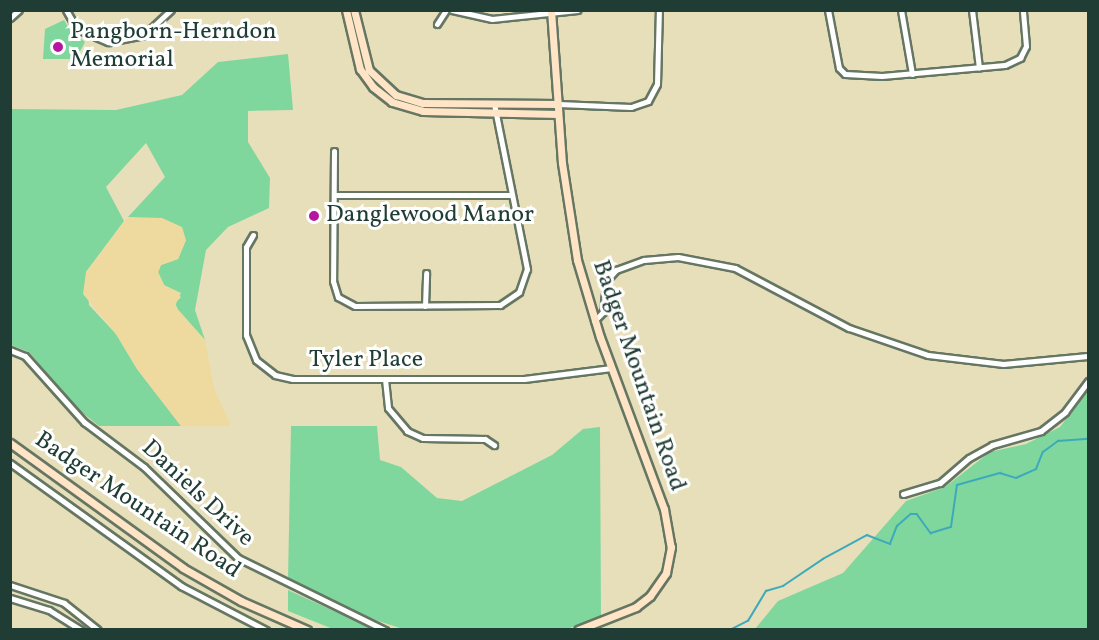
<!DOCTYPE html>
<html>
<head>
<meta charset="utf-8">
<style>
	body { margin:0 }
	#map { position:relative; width:1099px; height:640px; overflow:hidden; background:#e7dfba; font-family:Vollkorn,serif }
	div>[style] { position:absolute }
	.green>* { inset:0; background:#7fd79d }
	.sand>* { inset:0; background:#eeda9e }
	.stream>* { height:1.5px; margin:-0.75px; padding:0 0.75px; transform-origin:0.75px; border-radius:0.75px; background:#3daabc }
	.roads { filter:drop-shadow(2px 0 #657663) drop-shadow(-2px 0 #657663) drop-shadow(0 2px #657663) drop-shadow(0 -2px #657663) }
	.street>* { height:5px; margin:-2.5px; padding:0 2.5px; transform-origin:2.5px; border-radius:2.5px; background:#fff }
	.secondary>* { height:7px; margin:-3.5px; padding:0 3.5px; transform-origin:3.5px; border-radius:3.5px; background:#ffe4c6 }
	.dots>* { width:16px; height:16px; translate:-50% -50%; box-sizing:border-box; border:3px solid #fff; border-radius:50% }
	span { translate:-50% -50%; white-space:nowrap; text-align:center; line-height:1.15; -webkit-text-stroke:6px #fff; paint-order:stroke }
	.poi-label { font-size:24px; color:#1f3d34 }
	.left { translate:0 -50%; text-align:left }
	.street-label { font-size:24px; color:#1f3d34 }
	.frame { position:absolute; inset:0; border:12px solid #1f3d34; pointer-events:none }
</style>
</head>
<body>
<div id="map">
	<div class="green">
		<i style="clip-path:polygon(64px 20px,70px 30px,85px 42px,76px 59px,43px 59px,45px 29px)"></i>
		<i style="clip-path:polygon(288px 54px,293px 110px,248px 111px,248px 142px,270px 178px,269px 208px,228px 227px,206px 250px,195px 310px,205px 340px,179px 312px,175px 303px,181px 297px,164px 285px,158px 272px,161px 265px,178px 259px,186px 240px,145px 220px,128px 217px,165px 177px,146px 143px,106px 187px,124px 221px,86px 272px,89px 305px,116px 334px,137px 369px,181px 426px,99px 426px,79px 410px,29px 352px,11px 345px,10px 109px,116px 110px,182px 95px,218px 62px)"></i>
		<i style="clip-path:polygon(1088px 390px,1088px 629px,755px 629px,778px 601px,843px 573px,906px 501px,945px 487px,990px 452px,1026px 444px,1060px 427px)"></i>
		<i style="clip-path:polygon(291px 426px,377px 426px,380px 460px,401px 467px,437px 498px,462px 501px,552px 455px,583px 429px,600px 427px,601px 617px,564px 630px,400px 628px,372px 619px,288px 579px)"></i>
		<i style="clip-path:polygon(288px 590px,360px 623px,373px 629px,333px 629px,288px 611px)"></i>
	</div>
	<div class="sand">
		<i style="clip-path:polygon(128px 217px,162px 218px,182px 227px,186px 240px,178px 259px,161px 265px,158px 272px,164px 285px,181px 293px,175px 306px,205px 340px,214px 388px,231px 426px,181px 426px,137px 369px,116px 334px,83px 294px,86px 272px)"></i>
	</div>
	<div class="stream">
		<i style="left:730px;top:630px;width:20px;rotate:-27deg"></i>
		<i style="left:748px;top:621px;width:35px;rotate:-59deg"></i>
		<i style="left:766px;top:591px;width:18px;rotate:-16deg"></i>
		<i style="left:783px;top:586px;width:48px;rotate:-34deg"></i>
		<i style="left:823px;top:559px;width:50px;rotate:-28.6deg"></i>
		<i style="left:867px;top:535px;width:25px;rotate:21deg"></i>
		<i style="left:890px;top:544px;width:19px;rotate:-69deg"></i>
		<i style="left:897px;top:526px;width:18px;rotate:-41deg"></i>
		<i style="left:911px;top:514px;width:6px"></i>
		<i style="left:917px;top:514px;width:24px;rotate:54deg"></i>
		<i style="left:931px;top:533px;width:21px;rotate:-17deg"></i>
		<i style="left:951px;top:527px;width:42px;rotate:-81.9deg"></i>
		<i style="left:957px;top:485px;width:45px;rotate:-15.6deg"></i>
		<i style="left:1000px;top:473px;width:17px;rotate:17deg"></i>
		<i style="left:1016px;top:478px;width:22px;rotate:-24deg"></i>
		<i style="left:1036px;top:469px;width:18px;rotate:-68deg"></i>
		<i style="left:1043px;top:452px;width:19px;rotate:-36deg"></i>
		<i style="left:1058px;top:441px;width:30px;rotate:-4deg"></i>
	</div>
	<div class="roads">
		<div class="street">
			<i style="left:66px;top:10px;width:22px;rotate:60deg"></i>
			<i style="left:77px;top:29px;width:34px;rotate:23deg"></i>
			<i style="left:108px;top:42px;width:37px;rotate:-11deg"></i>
			<i style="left:144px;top:35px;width:37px;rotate:-43deg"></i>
			<i style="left:452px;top:10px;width:41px;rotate:12.7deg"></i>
			<i style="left:492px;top:19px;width:86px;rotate:-6deg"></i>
			<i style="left:828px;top:10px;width:59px;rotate:79.3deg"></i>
			<i style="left:839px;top:68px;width:8px;rotate:45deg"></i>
			<i style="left:845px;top:74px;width:37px;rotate:3deg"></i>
			<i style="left:882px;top:76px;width:123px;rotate:-5.1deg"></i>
			<i style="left:1005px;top:65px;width:17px;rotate:-25deg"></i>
			<i style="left:1020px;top:58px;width:13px;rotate:-63deg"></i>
			<i style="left:1026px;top:46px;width:36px;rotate:-95deg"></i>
			<i style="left:901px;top:10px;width:65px;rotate:80.2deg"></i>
			<i style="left:972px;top:10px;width:58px;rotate:83.1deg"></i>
			<i style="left:10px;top:18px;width:12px;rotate:-42deg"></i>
			<i style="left:437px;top:24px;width:17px;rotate:-57deg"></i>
			<i style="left:558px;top:104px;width:73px;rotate:2.4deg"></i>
			<i style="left:631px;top:107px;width:18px;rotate:-19deg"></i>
			<i style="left:648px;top:101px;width:19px;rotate:-62deg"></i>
			<i style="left:657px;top:84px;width:74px;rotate:-88.5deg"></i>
			<i style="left:334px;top:151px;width:130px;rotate:90.4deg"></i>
			<i style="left:333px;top:281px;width:17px;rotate:73deg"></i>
			<i style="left:338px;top:297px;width:19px;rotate:28deg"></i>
			<i style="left:355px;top:306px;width:145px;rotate:-0.4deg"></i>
			<i style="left:500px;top:305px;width:23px;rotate:-34deg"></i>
			<i style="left:519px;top:292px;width:24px;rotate:-71deg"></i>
			<i style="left:527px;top:269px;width:168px;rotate:-101.3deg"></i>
			<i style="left:334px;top:195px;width:177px"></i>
			<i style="left:253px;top:235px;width:14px;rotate:120deg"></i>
			<i style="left:246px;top:247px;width:88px;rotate:90deg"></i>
			<i style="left:246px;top:335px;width:27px;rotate:68deg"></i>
			<i style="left:256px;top:360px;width:24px;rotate:38deg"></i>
			<i style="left:275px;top:375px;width:18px;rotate:13deg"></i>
			<i style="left:293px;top:379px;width:231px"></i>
			<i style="left:524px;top:379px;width:88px;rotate:-7.2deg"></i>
			<i style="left:425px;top:306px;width:33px;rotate:-88deg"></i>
			<i style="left:594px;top:321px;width:13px;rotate:-45deg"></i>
			<i style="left:603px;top:312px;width:31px;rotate:-84deg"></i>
			<i style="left:606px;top:281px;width:15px;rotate:-48deg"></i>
			<i style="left:616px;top:270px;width:30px;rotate:-20deg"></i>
			<i style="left:644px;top:260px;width:34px;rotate:-5deg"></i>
			<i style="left:678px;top:257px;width:58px;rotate:10.9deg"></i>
			<i style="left:735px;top:268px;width:129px;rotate:27.8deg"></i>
			<i style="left:849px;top:328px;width:83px;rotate:18.9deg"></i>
			<i style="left:928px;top:355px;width:76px;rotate:6.8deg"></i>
			<i style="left:1003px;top:364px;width:85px;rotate:-5.4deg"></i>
			<i style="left:10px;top:350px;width:16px;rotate:22deg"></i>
			<i style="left:25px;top:356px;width:89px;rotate:48.2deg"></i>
			<i style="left:84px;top:422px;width:75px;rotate:36.9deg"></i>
			<i style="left:144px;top:467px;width:131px;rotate:44.1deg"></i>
			<i style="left:238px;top:558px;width:164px;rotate:26.1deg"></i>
			<i style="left:385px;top:379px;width:29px;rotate:84deg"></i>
			<i style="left:388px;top:408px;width:30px;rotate:50deg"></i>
			<i style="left:407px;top:431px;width:17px;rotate:24deg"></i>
			<i style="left:423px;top:438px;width:62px;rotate:0.9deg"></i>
			<i style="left:485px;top:439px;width:11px;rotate:34deg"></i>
			<i style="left:10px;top:463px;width:211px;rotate:35.7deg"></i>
			<i style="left:181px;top:586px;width:96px;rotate:27.4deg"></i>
			<i style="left:903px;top:494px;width:39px;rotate:-17deg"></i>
			<i style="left:940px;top:483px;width:38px;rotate:-41deg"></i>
			<i style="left:969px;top:458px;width:26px;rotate:-29deg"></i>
			<i style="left:992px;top:445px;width:51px;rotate:-15.9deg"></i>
			<i style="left:1041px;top:431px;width:31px;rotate:-38deg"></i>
			<i style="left:1065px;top:412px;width:39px;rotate:-53deg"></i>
			<i style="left:10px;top:585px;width:57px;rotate:18.4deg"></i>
			<i style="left:64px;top:603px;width:43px;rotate:38.5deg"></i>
			<i style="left:10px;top:598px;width:41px;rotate:17.1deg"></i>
			<i style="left:49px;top:610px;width:38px;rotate:32deg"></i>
		</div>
		<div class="secondary">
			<i style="left:346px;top:10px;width:61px;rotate:76.7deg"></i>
			<i style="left:360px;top:69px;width:22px;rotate:54deg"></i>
			<i style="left:373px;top:87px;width:24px;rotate:38deg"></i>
			<i style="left:392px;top:102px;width:32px;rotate:16deg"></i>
			<i style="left:423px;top:111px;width:135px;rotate:1.3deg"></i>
			<i style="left:354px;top:10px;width:62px;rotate:76deg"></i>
			<i style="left:369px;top:70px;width:37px;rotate:43deg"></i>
			<i style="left:396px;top:95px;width:28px;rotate:17deg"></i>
			<i style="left:423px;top:103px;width:135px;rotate:0.4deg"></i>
			<i style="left:551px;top:10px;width:153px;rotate:85.9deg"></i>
			<i style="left:562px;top:163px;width:98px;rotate:81.2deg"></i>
			<i style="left:577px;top:260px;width:80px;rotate:73.4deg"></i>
			<i style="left:600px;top:337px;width:184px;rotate:69.6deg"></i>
			<i style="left:664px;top:509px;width:39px;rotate:80deg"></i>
			<i style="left:671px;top:547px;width:26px;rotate:101deg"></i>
			<i style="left:666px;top:573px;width:28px;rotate:125deg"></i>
			<i style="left:650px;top:596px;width:18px;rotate:142deg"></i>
			<i style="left:636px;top:607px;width:62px;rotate:158.4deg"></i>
			<i style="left:10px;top:443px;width:213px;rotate:35.8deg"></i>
			<i style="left:183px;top:568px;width:67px;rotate:29.6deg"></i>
			<i style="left:241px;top:601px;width:72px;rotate:23.7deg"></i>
		</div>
	</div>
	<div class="dots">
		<i style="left:58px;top:47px;background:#b5179e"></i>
		<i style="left:314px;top:216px;background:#b5179e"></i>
	</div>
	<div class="poi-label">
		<span class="left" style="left:70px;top:47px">Pangborn-Herndon<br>Memorial</span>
		<span class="left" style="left:326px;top:216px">Danglewood Manor</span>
	</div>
	<div class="street-label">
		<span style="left:366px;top:361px">Tyler Place</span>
		<span style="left:638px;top:376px;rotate:71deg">Badger Mountain Road</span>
		<span style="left:197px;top:494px;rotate:43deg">Daniels Drive</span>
		<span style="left:137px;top:506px;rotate:34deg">Badger Mountain Road</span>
	</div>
	<div class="frame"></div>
</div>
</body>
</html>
